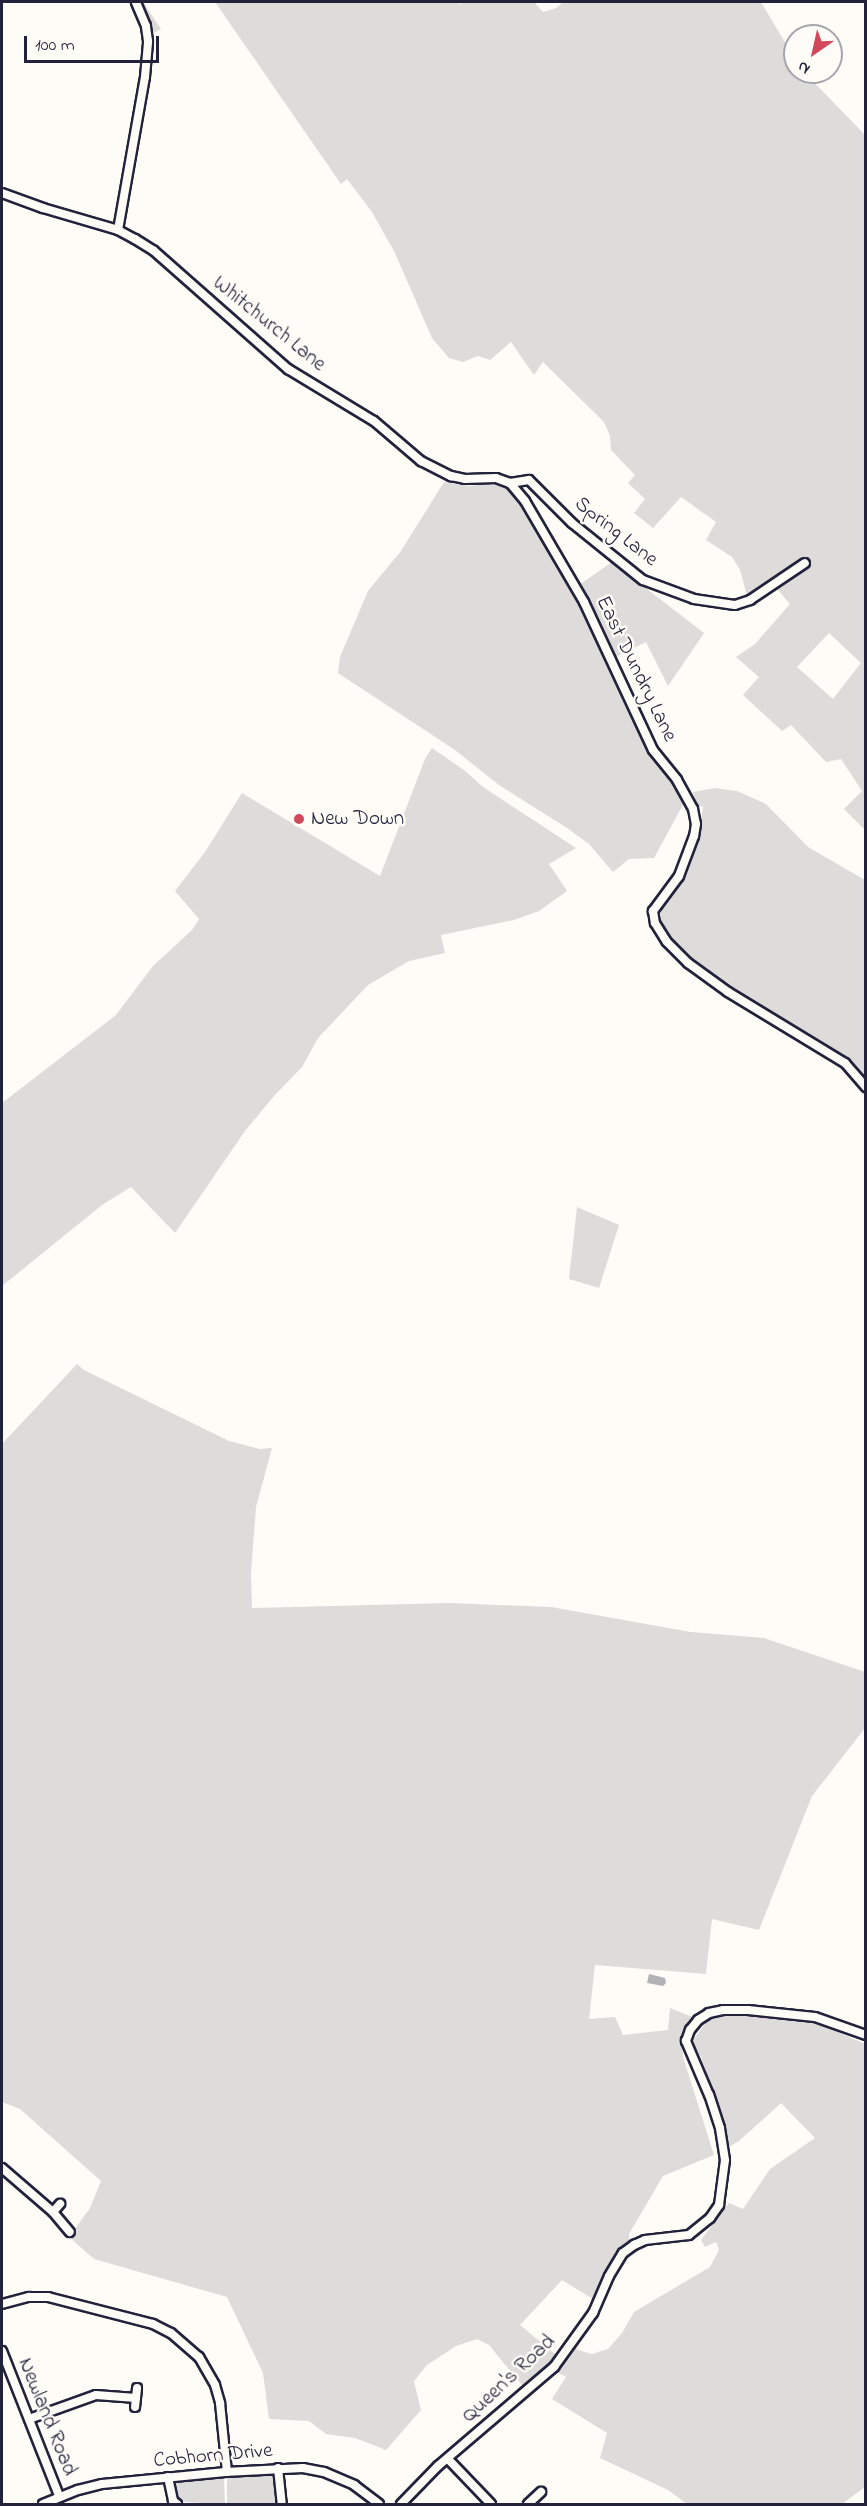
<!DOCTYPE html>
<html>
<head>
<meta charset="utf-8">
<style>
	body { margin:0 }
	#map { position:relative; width:867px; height:2506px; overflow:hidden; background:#fdfcf7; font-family:"Indie Flower",sans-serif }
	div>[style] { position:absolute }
	.green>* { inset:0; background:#dddcdb }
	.water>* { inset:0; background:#b2b2b7 }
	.roads { filter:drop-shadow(2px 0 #22223b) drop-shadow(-2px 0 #22223b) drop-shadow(0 2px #22223b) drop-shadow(0 -2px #22223b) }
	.minor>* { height:8px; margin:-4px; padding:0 4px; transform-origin:4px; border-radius:4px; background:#fdfcf7 }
	.dots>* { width:16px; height:16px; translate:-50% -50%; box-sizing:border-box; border:3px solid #fdfcf7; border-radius:50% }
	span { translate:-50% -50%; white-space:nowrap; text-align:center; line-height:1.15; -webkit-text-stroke:5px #fdfcf7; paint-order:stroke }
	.street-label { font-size:21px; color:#22223b }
	.poi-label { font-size:21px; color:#22223b }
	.left { translate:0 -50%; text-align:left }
	.frame { position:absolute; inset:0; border:3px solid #22223b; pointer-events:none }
	.north { position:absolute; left:783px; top:24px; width:60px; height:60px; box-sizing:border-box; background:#fdfcf7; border:2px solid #a5a5ac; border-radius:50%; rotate:214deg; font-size:16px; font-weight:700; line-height:24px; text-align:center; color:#22223b }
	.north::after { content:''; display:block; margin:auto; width:21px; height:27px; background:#d1495b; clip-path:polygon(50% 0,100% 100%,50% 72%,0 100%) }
	.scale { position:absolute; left:24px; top:36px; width:135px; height:27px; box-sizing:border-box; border:3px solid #22223b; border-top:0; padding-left:8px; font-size:18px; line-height:21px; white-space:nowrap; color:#22223b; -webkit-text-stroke:4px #fdfcf7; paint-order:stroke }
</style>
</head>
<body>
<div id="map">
	<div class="green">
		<i style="clip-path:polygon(142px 2px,143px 2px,161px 29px,152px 34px)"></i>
		<i style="clip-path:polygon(evenodd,215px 2px,458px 2px,462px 5px,460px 2px,534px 2px,543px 12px,556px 8px,563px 2px,761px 2px,795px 59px,795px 72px,804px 72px,865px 135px,865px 830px,844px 809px,862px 791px,841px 759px,826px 762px,791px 725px,782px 731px,743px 695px,759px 677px,736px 657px,755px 644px,790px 604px,777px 589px,791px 571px,748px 599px,740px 570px,732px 557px,706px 540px,716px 522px,681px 497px,653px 528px,634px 513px,645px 499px,628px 483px,635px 475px,611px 450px,610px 436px,604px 422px,543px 362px,534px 375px,511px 342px,490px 360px,478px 356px,463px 362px,449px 358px,432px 338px,395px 253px,372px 212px,347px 179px,341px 184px,215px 2px,829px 633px,861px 663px,833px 699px,797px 667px,829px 633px)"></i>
		<i style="clip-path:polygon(444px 482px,469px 486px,492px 484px,506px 488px,523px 506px,581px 610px,649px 754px,685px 801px,654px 858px,629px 859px,613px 872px,589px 844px,567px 828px,499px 785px,455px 750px,338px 673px,340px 657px,368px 591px,401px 551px)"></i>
		<i style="clip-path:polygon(612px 562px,704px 633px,668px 686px,646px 642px,616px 657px,599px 618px,579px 585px)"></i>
		<i style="clip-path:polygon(432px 748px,464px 770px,483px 787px,576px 848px,549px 864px,567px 891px,539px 911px,514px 920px,441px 935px,445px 953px,409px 961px,368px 985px,318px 1038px,302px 1067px,274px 1096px,245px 1131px,175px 1233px,131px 1187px,102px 1205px,2px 1286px,2px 1103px,116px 1015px,153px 966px,192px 930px,199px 919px,175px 891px,205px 852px,242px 793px,380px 876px,425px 759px)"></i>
		<i style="clip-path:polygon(715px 788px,737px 791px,766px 804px,808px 847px,865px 880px,865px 1079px,849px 1060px,742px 996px,685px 954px,659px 921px,662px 908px,682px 880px,691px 859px,700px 830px,703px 806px,697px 807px,693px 792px)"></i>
		<i style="clip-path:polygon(577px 1207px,619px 1225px,599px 1288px,569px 1279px)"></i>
		<i style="clip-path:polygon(77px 1364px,84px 1370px,229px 1441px,260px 1449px,272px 1448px,256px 1507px,251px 1573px,252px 1608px,450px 1603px,551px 1607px,691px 1632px,764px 1638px,865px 1672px,865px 1728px,812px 1796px,759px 1930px,712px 1919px,706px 1974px,595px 1965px,589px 2019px,615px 2017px,623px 2035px,668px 2030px,670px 2008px,695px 2018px,684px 2029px,682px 2042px,683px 2057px,714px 2155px,663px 2176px,629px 2234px,629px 2241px,613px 2257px,593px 2299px,562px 2280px,520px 2325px,555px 2354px,566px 2341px,578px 2350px,592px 2354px,608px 2349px,622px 2333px,634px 2312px,710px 2267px,719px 2250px,716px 2242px,705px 2247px,701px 2240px,729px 2203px,743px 2209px,770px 2169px,815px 2138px,781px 2103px,739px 2141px,727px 2148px,725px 2128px,716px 2101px,701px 2057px,691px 2043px,710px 2017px,724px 2012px,767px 2013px,815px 2022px,865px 2044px,865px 2487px,842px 2504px,687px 2504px,668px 2490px,600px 2458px,607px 2433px,552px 2399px,566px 2377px,549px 2368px,526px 2390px,489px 2345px,477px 2339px,456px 2346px,427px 2365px,414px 2381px,421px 2410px,386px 2450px,355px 2438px,326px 2434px,309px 2421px,269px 2419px,263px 2373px,227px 2297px,94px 2259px,69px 2237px,90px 2208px,101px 2181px,20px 2109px,2px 2102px,2px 1444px)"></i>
		<i style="clip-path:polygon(274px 2474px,278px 2504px,227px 2504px,227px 2478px)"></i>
		<i style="clip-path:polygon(224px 2478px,225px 2504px,185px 2502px,175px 2495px,173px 2484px,176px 2483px)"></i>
	</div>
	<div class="water">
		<i style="clip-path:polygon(649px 1974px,665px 1978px,666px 1983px,663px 1986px,647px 1983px)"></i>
	</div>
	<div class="roads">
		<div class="minor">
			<i style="left:2px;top:193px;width:44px;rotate:20.1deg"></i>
			<i style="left:43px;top:208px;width:78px;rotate:16.3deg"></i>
			<i style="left:118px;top:230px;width:19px;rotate:28deg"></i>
			<i style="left:135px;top:239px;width:22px;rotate:32deg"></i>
			<i style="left:154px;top:251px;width:179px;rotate:41.4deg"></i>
			<i style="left:288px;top:369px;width:100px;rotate:31.2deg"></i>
			<i style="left:374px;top:421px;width:62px;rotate:40.4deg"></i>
			<i style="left:421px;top:461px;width:34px;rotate:27deg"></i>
			<i style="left:451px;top:476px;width:14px;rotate:12deg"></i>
			<i style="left:465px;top:479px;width:31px;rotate:-2deg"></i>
			<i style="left:496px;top:478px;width:15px;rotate:20deg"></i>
			<i style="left:510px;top:483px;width:19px;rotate:-9deg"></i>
			<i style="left:529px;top:480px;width:61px;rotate:45deg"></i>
			<i style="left:572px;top:523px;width:91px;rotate:38.8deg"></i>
			<i style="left:643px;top:580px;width:54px;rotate:20.4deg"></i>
			<i style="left:694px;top:599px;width:41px;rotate:8.3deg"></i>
			<i style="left:735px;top:605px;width:16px;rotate:-18deg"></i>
			<i style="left:750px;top:600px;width:66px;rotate:-33.9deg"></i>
			<i style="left:118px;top:230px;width:155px;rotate:-80deg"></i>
			<i style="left:145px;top:77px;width:36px;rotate:-85deg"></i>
			<i style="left:148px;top:41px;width:15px;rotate:-98deg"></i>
			<i style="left:146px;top:26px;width:26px;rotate:-113deg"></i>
			<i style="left:510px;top:483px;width:23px;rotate:50deg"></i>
			<i style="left:525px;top:501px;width:117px;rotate:59.7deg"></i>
			<i style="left:584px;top:602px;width:163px;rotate:65deg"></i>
			<i style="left:653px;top:750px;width:38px;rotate:51deg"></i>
			<i style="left:677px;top:780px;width:33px;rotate:61deg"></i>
			<i style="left:693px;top:809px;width:15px;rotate:79deg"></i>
			<i style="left:696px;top:824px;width:12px;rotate:99deg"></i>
			<i style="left:694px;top:836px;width:43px;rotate:110.6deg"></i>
			<i style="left:679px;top:876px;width:44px;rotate:126.6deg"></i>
			<i style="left:653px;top:911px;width:12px;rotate:81deg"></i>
			<i style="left:655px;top:923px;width:22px;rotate:58deg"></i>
			<i style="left:667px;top:942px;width:30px;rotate:45deg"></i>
			<i style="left:688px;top:963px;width:49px;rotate:35.9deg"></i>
			<i style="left:728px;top:992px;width:137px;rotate:31.3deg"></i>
			<i style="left:845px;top:1063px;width:32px;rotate:49deg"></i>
			<i style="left:2px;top:2168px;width:67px;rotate:40.8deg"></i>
			<i style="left:53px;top:2212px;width:26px;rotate:50deg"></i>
			<i style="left:53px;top:2212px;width:11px;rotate:-49deg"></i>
			<i style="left:2px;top:2304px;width:28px;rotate:-15deg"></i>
			<i style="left:29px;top:2297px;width:19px"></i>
			<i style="left:48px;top:2297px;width:108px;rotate:14.4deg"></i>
			<i style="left:153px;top:2324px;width:20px;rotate:27deg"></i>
			<i style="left:171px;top:2333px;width:37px;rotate:41deg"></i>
			<i style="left:199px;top:2357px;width:32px;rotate:60deg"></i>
			<i style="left:215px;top:2385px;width:19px;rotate:74deg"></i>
			<i style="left:220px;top:2403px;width:69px;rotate:84.2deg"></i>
			<i style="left:2px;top:2351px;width:156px;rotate:68.5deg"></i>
			<i style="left:136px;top:2398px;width:10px;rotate:-84deg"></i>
			<i style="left:29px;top:2419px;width:71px;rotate:-19.7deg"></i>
			<i style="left:96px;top:2395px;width:40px;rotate:4.3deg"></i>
			<i style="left:136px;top:2398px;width:9px;rotate:96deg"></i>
			<i style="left:448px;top:2459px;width:62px;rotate:46.3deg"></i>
			<i style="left:278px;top:2468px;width:36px;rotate:84deg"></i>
			<i style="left:168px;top:2477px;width:25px;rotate:78deg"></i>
			<i style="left:173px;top:2501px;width:5px;rotate:37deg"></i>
			<i style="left:43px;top:2504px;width:38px;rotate:-22deg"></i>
			<i style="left:78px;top:2490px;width:25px;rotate:-14deg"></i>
			<i style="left:102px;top:2484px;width:124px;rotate:-5.6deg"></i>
			<i style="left:225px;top:2472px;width:78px;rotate:-2.9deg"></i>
			<i style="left:303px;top:2468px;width:21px;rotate:11deg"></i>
			<i style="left:324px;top:2472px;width:33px;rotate:23deg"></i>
			<i style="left:354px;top:2485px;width:31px;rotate:37deg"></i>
			<i style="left:401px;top:2504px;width:53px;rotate:-45.8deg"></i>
			<i style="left:438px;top:2466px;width:153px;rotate:-40.5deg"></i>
			<i style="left:554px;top:2367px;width:67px;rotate:-54.2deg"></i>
			<i style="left:593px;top:2313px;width:40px;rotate:-66.6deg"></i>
			<i style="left:609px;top:2276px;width:27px;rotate:-59deg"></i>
			<i style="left:623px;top:2253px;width:14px;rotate:-36deg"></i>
			<i style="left:634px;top:2245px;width:12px;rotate:-24deg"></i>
			<i style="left:645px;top:2240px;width:44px;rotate:-6.5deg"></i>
			<i style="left:689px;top:2235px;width:27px;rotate:-39deg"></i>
			<i style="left:710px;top:2218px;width:16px;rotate:-55deg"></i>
			<i style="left:719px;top:2205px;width:45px;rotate:-82.4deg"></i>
			<i style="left:725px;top:2160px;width:32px;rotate:-99deg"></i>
			<i style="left:720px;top:2128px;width:35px;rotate:-108deg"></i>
			<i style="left:709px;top:2095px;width:59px;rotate:-113.1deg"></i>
			<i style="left:686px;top:2041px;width:12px;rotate:-70deg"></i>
			<i style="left:690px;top:2030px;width:13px;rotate:-51deg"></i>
			<i style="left:698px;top:2020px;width:13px;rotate:-32deg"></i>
			<i style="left:709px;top:2013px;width:14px;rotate:-12deg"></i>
			<i style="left:723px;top:2010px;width:25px"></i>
			<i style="left:748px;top:2010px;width:67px;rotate:6deg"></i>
			<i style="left:815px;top:2017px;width:54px;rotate:19.4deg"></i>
			<i style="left:528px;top:2504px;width:18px;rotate:-43deg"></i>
		</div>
	</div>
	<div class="dots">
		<i style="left:299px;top:819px;background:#d1495b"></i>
	</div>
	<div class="street-label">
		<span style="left:269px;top:324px;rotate:39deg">Whitchurch Lane</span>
		<span style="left:616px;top:532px;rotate:38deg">Spring Lane</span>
		<span style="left:636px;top:669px;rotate:64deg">East Dundry Lane</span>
		<span style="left:509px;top:2379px;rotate:-43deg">Queen's Road</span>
		<span style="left:47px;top:2417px;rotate:68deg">Newland Road</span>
		<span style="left:213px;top:2456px;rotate:-5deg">Cobhorn Drive</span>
	</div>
	<div class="poi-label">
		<span class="left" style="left:311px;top:819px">New Down</span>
	</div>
	<div class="frame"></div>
	<div class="north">N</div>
	<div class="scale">100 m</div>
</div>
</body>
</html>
